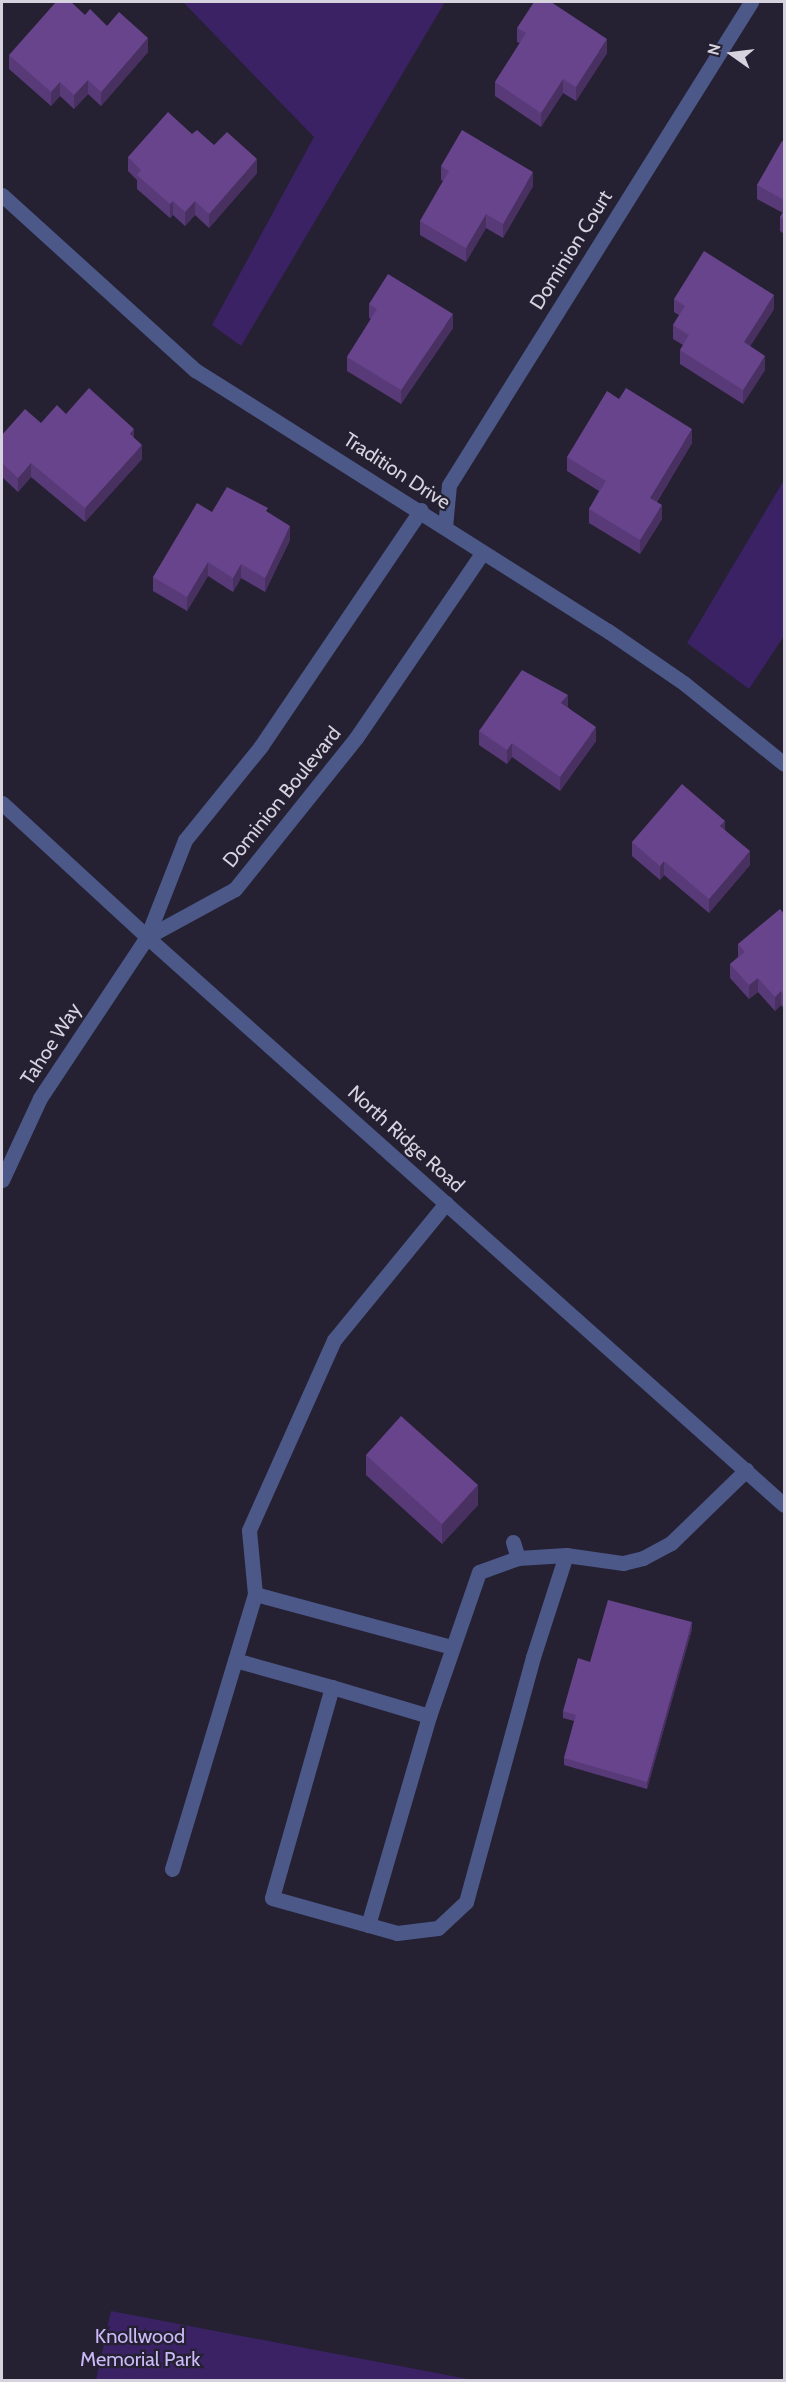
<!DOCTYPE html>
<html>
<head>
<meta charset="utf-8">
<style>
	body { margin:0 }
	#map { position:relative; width:786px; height:2382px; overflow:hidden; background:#252032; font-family:Cabin,sans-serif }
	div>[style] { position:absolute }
	.green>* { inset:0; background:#3a2264 }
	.minor>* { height:15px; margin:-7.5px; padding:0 7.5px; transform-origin:7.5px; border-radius:7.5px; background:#4b5888 }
	.wall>* { inset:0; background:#593a78 }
	.shaded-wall>* { inset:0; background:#483061 }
	.building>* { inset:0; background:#67448b }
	span { translate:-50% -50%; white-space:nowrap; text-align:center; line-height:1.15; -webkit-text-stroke:4.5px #252032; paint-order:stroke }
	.street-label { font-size:20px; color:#d6d3df }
	.park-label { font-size:20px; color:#cabaf7 }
	.frame { position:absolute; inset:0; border:3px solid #d6d3df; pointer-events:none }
	.north { position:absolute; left:702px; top:24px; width:60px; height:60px; -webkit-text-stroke:4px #252032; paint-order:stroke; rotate:284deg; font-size:16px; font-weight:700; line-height:24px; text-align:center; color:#d6d3df }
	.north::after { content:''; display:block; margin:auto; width:21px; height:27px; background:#d6d3df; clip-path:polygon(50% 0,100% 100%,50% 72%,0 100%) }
</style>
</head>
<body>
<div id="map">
	<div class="green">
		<i style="clip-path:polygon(183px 2px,445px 2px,241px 346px,212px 325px,314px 137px)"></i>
		<i style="clip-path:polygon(784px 480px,784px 636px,749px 689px,687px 643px)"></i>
		<i style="clip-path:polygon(111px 2311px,473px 2380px,96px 2380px)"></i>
	</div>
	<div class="minor">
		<i style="left:2px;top:195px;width:261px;rotate:42.2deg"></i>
		<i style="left:195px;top:370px;width:489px;rotate:32.3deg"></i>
		<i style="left:608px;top:631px;width:93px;rotate:34.5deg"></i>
		<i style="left:685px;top:684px;width:127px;rotate:38.9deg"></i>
		<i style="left:445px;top:527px;width:42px;rotate:-84.6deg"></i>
		<i style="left:449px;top:485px;width:570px;rotate:-57.98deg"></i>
		<i style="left:2px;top:803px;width:197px;rotate:42.7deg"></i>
		<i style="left:147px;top:937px;width:853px;rotate:41.72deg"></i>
		<i style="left:147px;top:937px;width:100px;rotate:-28.6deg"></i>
		<i style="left:235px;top:889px;width:193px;rotate:-51.3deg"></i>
		<i style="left:356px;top:738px;width:224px;rotate:-55.7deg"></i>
		<i style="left:2px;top:1180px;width:90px;rotate:-65.1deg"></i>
		<i style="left:40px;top:1098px;width:193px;rotate:-56.4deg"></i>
		<i style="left:147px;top:937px;width:104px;rotate:-68.6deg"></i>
		<i style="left:185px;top:840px;width:121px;rotate:-51deg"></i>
		<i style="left:261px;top:746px;width:285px;rotate:-55.9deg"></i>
		<i style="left:513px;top:1542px;width:17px;rotate:73deg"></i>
		<i style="left:566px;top:1555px;width:48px;rotate:176.4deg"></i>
		<i style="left:518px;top:1558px;width:41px;rotate:160.3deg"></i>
		<i style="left:479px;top:1572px;width:152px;rotate:109.1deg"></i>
		<i style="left:429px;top:1716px;width:101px;rotate:-163.4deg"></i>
		<i style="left:332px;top:1687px;width:219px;rotate:105.9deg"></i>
		<i style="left:272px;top:1898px;width:130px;rotate:15.6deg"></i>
		<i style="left:397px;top:1933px;width:41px;rotate:-7deg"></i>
		<i style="left:438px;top:1928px;width:38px;rotate:-43deg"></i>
		<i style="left:466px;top:1902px;width:254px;rotate:-74.7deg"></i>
		<i style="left:533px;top:1657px;width:107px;rotate:-72.1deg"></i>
		<i style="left:566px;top:1555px;width:58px;rotate:8deg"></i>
		<i style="left:623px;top:1563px;width:21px;rotate:-14deg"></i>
		<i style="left:643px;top:1558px;width:32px;rotate:-28deg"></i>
		<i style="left:671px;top:1543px;width:105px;rotate:-44.2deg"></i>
		<i style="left:255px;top:1594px;width:64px;rotate:-95.4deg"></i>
		<i style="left:249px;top:1530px;width:208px;rotate:-65.9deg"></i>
		<i style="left:334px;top:1340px;width:177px;rotate:-50.7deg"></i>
		<i style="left:235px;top:1660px;width:101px;rotate:15.6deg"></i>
		<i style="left:172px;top:1869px;width:287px;rotate:-73.2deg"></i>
		<i style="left:255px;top:1594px;width:203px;rotate:15.1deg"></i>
		<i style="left:368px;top:1925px;width:218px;rotate:-73.7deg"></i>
	</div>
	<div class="wall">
		<i style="clip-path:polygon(85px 15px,107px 26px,148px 52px,101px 106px,88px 94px,74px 109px,60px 96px,51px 106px,9px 69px,9px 55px)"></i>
		<i style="clip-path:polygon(517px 28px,607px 53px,576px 101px,563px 93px,541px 127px,495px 96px,495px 82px,520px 43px,517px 42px)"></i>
		<i style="clip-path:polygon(192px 134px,214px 145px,257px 173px,209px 228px,195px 215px,185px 226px,173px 215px,170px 218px,137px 189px,137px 180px,128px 171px,128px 157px)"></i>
		<i style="clip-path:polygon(784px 142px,784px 234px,780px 231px,780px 217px,783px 213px,757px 199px,757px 185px)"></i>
		<i style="clip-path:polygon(441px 166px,533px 186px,503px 238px,486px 228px,466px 262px,420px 235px,420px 221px,443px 181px,441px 180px)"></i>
		<i style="clip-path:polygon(674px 299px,774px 309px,750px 346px,765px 370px,743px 404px,680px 364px,680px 350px,683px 345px,673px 339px,673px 325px,679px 315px,674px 312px)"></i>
		<i style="clip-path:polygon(369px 304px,453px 328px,401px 404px,347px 371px,347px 357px,371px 319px,369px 318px)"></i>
		<i style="clip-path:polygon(66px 414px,134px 438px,142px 459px,85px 522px,31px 477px,18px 492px,2px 477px,2px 435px,41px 423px)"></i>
		<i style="clip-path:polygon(692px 443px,657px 502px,662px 519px,640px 554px,589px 523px,589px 509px,599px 491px,567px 471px,567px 457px)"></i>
		<i style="clip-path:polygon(212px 512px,268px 513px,290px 540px,265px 592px,241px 578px,233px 592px,208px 576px,187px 611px,153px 591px,153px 577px)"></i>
		<i style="clip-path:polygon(568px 707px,596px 741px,560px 791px,512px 757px,507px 764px,479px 745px,479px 731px)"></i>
		<i style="clip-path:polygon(725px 830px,750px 865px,709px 913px,664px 875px,660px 880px,632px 856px,632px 842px)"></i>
		<i style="clip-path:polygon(784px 914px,784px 1009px,781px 1005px,775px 1011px,758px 992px,749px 999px,730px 978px,730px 964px,738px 957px,738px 944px)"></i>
		<i style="clip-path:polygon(366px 1455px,478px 1505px,442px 1544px,366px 1475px)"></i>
		<i style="clip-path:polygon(692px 1629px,647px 1789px,564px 1765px,564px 1758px,574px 1721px,563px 1718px,563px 1711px)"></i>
	</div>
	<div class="shaded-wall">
		<i style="clip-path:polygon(148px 38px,148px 52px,101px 106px,101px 92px)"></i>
		<i style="clip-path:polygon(607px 39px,607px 53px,576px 101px,576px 87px)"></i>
		<i style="clip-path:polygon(563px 79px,563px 93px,541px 127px,541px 113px)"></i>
		<i style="clip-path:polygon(88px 80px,88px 94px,74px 109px,74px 95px)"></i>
		<i style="clip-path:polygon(60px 82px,60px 96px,51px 106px,51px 92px)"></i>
		<i style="clip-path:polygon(257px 159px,257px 173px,209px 228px,209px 214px)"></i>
		<i style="clip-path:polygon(533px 172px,533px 186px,503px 238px,503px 224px)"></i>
		<i style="clip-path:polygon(173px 201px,173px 215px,170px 218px,170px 204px)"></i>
		<i style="clip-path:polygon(195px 201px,195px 215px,185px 226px,185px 212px)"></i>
		<i style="clip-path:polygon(486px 214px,486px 228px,466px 262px,466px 248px)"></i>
		<i style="clip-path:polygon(774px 295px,774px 309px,744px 356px,744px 342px)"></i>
		<i style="clip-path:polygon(453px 314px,453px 328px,401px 404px,401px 390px)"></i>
		<i style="clip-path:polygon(765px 356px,765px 370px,743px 404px,743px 390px)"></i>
		<i style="clip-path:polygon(134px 429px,134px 443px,130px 434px)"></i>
		<i style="clip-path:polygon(692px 429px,692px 443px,650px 512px,650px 498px)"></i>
		<i style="clip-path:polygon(142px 445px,142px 459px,85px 522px,85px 508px)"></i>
		<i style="clip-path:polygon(31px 463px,31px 477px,18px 492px,18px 478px)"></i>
		<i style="clip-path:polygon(662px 505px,662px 519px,640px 554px,640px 540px)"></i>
		<i style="clip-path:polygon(290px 526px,290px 540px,265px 592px,265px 578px)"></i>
		<i style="clip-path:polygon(208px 562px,208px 576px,187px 611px,187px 597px)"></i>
		<i style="clip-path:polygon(241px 564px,241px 578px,233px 592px,233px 578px)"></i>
		<i style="clip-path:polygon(568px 695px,568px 709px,561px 703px)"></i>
		<i style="clip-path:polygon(596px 727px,596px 741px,560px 791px,560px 777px)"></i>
		<i style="clip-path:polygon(512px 743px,512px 757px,507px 764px,507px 750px)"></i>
		<i style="clip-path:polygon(725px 821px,725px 835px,720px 826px)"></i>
		<i style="clip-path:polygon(750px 851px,750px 865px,709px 913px,709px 899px)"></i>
		<i style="clip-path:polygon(664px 861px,664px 875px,660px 880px,660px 866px)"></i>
		<i style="clip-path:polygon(758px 978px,758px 992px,749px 999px,749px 985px)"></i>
		<i style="clip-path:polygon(781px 991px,781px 1005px,775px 1011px,775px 997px)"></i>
		<i style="clip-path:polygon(478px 1485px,478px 1505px,442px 1544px,442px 1524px)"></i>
		<i style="clip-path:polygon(692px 1622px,692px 1629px,647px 1789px,647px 1782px)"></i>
	</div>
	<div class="building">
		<i style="clip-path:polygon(56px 2px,71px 2px,85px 15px,90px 9px,107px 26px,119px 12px,148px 38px,101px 92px,88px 80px,74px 95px,60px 82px,51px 92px,9px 55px)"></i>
		<i style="clip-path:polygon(534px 2px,551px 2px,607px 39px,576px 87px,563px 79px,541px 113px,495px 82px,526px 33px,517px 28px)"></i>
		<i style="clip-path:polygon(168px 112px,192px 134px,197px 130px,214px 145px,227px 132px,257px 159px,209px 214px,195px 201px,185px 212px,173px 201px,170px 204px,137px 175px,141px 170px,128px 157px)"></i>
		<i style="clip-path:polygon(462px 130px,533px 172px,503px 224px,486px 214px,466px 248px,420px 221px,449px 171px,441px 166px)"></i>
		<i style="clip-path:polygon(782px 141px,784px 142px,784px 200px,757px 185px)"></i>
		<i style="clip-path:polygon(784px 210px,784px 220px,780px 217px)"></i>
		<i style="clip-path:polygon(704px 251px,774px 295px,744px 342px,765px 356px,743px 390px,680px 350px,689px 335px,673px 325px,685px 306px,674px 299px)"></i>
		<i style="clip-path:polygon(388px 274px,453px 314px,401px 390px,347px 357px,377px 309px,369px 304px)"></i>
		<i style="clip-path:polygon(89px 388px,134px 429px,130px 434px,142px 445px,85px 508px,31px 463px,18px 478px,2px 463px,2px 435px,25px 409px,41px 423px,57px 405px,66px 414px)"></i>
		<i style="clip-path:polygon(626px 388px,692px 429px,650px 498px,662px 505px,640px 540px,589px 509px,606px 481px,567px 457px,607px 391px,619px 399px)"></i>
		<i style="clip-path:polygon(227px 487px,268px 508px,266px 511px,290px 526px,265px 578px,241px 564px,233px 578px,208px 562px,187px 597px,153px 577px,197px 503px,212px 512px)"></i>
		<i style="clip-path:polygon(522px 670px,568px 695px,561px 703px,596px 727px,560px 777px,512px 743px,507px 750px,479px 731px)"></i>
		<i style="clip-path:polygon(682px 784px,725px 821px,720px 826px,750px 851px,709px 899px,664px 861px,660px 866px,632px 842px)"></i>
		<i style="clip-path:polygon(780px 909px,784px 914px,784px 995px,781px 991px,775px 997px,758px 978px,749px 985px,730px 964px,745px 952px,738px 944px)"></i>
		<i style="clip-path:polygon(401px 1416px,478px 1485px,442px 1524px,366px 1455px)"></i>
		<i style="clip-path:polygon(608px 1600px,692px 1622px,647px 1782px,564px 1758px,576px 1715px,563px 1711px,578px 1658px,590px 1662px)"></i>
	</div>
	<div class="street-label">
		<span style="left:571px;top:250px;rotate:-58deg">Dominion Court</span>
		<span style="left:397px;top:471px;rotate:33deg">Tradition Drive</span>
		<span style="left:282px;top:797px;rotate:-51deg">Dominion Boulevard</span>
		<span style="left:51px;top:1044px;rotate:-57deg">Tahoe Way</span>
		<span style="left:406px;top:1139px;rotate:42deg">North Ridge Road</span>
	</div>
	<div class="park-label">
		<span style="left:140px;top:2348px">Knollwood<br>Memorial Park</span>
	</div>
	<div class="frame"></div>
	<div class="north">N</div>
</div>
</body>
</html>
